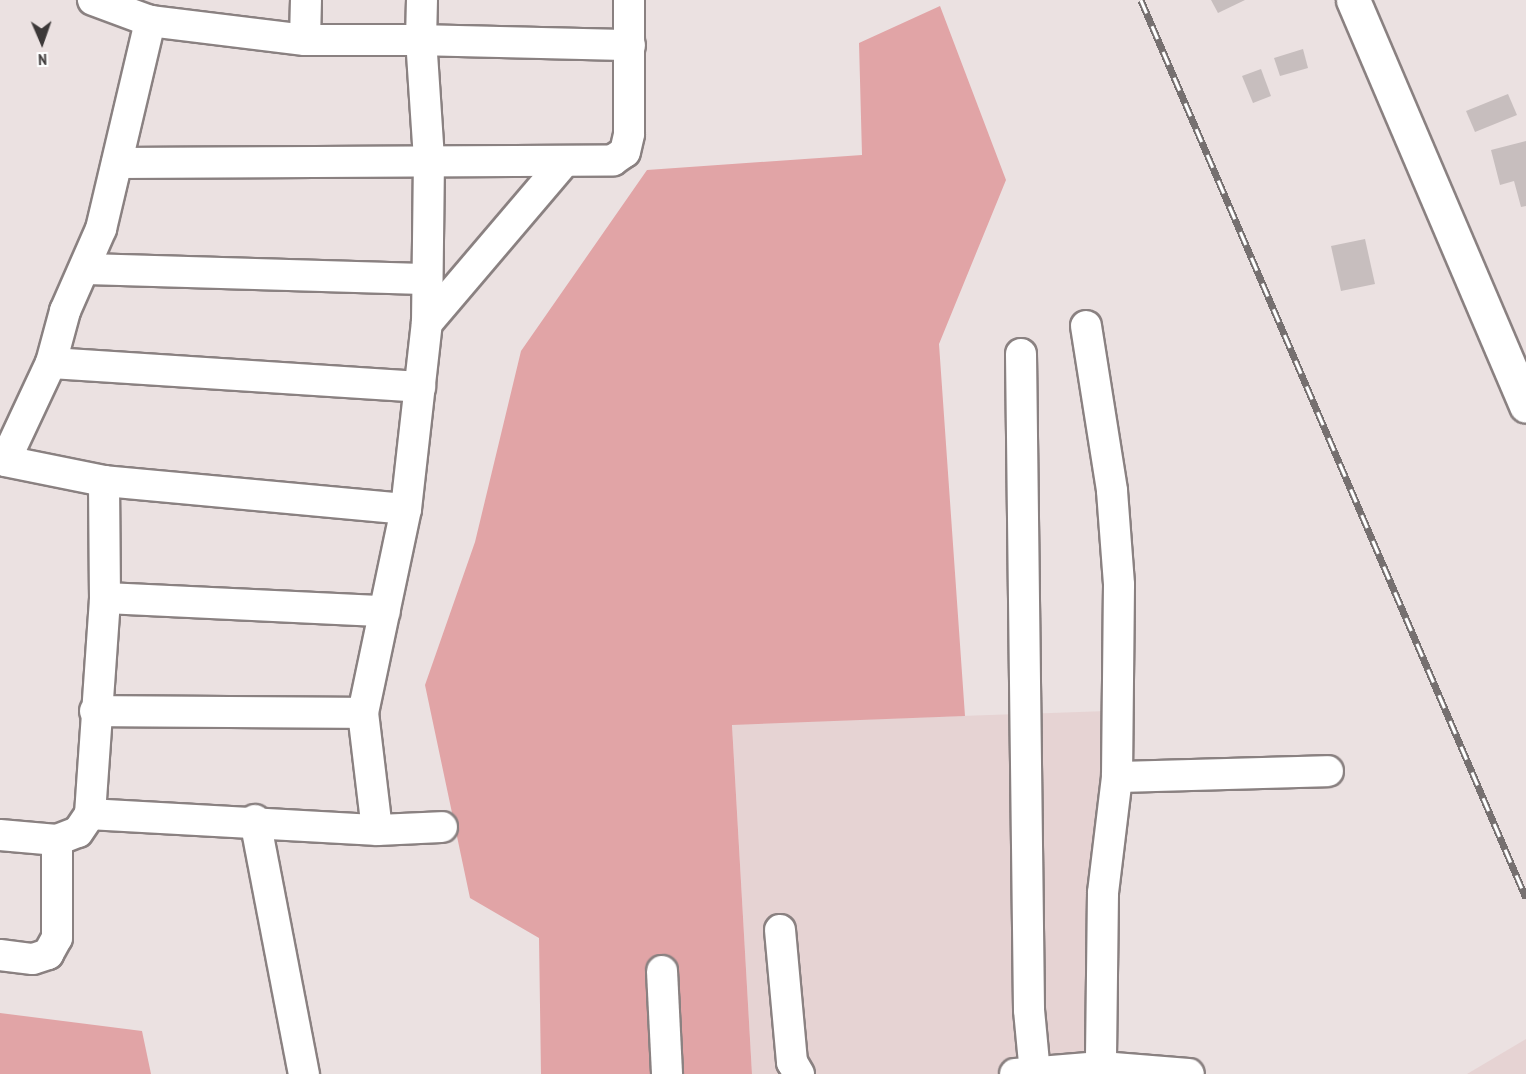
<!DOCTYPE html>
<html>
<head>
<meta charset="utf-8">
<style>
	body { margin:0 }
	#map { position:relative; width:1526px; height:1074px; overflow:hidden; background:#ebe1e1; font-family:"PT Sans Narrow",sans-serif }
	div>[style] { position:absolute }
	.built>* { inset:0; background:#e6d3d3 }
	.green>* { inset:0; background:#e1a4a6 }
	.building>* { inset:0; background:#c7bebe }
	.roads { filter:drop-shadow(2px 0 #8a8181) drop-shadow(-2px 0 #8a8181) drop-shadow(0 2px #8a8181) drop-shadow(0 -2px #8a8181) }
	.minor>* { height:30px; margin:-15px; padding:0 15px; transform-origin:15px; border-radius:15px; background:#fff }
	.major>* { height:33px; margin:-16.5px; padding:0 16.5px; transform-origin:16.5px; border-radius:16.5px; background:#fff }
	.rail>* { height:7px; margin-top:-3.5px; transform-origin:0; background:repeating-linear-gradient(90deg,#fff 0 14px,#767070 0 28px); box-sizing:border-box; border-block:2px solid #767070 }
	span { translate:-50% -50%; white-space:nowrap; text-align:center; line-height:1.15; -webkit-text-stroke:6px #fff; paint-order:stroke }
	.north { position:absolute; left:12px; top:12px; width:60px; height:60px; -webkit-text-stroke:4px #fff; paint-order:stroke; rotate:178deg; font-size:16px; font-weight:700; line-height:24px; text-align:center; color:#3c3838 }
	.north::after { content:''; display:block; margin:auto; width:21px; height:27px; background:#3c3838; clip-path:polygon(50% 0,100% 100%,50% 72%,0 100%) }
</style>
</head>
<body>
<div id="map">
	<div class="built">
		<i style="clip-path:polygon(1107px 711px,1092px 1069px,1157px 1074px,752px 1074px,732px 724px)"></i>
		<i style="clip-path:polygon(1526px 1039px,1526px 1074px,1467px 1074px)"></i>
	</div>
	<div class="green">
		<i style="clip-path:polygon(940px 6px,1006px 180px,939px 344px,965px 716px,732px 725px,752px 1074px,541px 1074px,539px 938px,470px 898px,425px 685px,475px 542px,521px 351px,647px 170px,862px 155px,859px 43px)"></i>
		<i style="clip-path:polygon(0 1013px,142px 1031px,151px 1074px,0 1074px)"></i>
	</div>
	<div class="building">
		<i style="clip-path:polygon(1211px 0,1245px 0,1218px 13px)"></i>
		<i style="clip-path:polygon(1303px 49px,1308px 68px,1280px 76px,1274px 58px)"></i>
		<i style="clip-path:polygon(1261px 69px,1271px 96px,1253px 103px,1242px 76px)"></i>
		<i style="clip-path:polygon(1508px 94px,1517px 115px,1475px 132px,1466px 111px)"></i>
		<i style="clip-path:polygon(1526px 141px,1526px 206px,1521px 207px,1514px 181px,1500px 185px,1491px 150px)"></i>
		<i style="clip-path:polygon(1365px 239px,1375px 284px,1341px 291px,1331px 246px)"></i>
	</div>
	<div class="roads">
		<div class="minor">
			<i style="left:93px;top:0;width:61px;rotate:20.2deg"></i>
			<i style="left:150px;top:21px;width:156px;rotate:7deg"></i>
			<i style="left:305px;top:40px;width:116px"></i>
			<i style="left:421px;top:40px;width:40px;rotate:-88.6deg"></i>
			<i style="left:305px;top:40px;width:40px;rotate:-88.6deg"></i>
			<i style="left:117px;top:163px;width:496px;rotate:-0.3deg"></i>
			<i style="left:613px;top:160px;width:14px;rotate:-34deg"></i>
			<i style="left:625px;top:152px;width:18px;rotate:-77deg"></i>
			<i style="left:629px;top:134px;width:134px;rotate:-90deg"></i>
			<i style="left:85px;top:269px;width:340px;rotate:1.7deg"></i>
			<i style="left:427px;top:323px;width:211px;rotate:-49.6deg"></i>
			<i style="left:1086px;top:326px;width:167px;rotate:81deg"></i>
			<i style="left:1112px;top:491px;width:94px;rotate:85.7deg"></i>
			<i style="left:1119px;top:585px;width:192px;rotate:90.6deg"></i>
			<i style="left:1117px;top:777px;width:117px;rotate:96.9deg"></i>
			<i style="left:1103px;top:893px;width:174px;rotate:90.7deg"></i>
			<i style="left:1101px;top:1067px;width:88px;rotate:4.5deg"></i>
			<i style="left:1021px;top:354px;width:656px;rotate:89.3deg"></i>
			<i style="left:1029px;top:1010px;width:64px;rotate:84.6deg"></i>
			<i style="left:51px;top:363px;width:370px;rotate:3.7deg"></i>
			<i style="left:104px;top:481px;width:101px;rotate:-168.6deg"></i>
			<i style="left:5px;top:461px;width:108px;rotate:-64.9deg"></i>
			<i style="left:51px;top:363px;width:54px;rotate:-74.9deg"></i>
			<i style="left:65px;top:311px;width:90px;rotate:-66.3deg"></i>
			<i style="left:101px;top:229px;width:214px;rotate:-76.7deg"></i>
			<i style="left:105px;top:598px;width:280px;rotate:2.7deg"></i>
			<i style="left:95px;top:711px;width:268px;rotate:0.4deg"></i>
			<i style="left:1117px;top:777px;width:211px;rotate:-1.6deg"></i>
			<i style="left:90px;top:814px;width:217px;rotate:-86deg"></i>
			<i style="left:105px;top:598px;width:117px;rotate:-90.5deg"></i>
			<i style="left:104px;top:481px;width:303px;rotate:5.3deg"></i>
			<i style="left:255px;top:820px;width:259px;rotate:79.1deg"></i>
			<i style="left:377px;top:830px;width:65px;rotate:-2.6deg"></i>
			<i style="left:0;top:835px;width:57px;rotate:5deg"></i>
			<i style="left:780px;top:930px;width:133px;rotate:84.8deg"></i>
			<i style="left:792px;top:1062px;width:14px;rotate:60deg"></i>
			<i style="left:0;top:955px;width:33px;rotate:7deg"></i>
			<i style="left:33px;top:959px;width:16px;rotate:-18deg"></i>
			<i style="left:48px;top:954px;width:18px;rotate:-61deg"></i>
			<i style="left:57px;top:938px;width:98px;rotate:-90deg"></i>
			<i style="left:57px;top:840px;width:22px;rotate:-21deg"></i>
			<i style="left:78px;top:832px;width:22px;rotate:-56deg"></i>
			<i style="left:90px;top:814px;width:287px;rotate:3.2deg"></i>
			<i style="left:377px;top:830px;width:118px;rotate:-96.8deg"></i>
			<i style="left:363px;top:713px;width:208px;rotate:-78.1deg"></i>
			<i style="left:406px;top:509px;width:187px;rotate:-83.6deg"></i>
			<i style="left:427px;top:323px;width:164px;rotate:-89.3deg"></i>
			<i style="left:429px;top:159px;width:119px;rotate:-93.8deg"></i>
			<i style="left:421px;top:40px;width:209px;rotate:1.4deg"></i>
			<i style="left:662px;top:971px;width:103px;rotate:87.2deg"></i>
			<i style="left:1015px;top:1074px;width:86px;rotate:-4.7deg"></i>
		</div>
		<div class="major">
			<i style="left:1353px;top:0;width:441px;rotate:66.9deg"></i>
		</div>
	</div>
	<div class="rail">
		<i style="left:1141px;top:0;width:977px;rotate:66.79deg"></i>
	</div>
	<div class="north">N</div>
</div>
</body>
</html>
